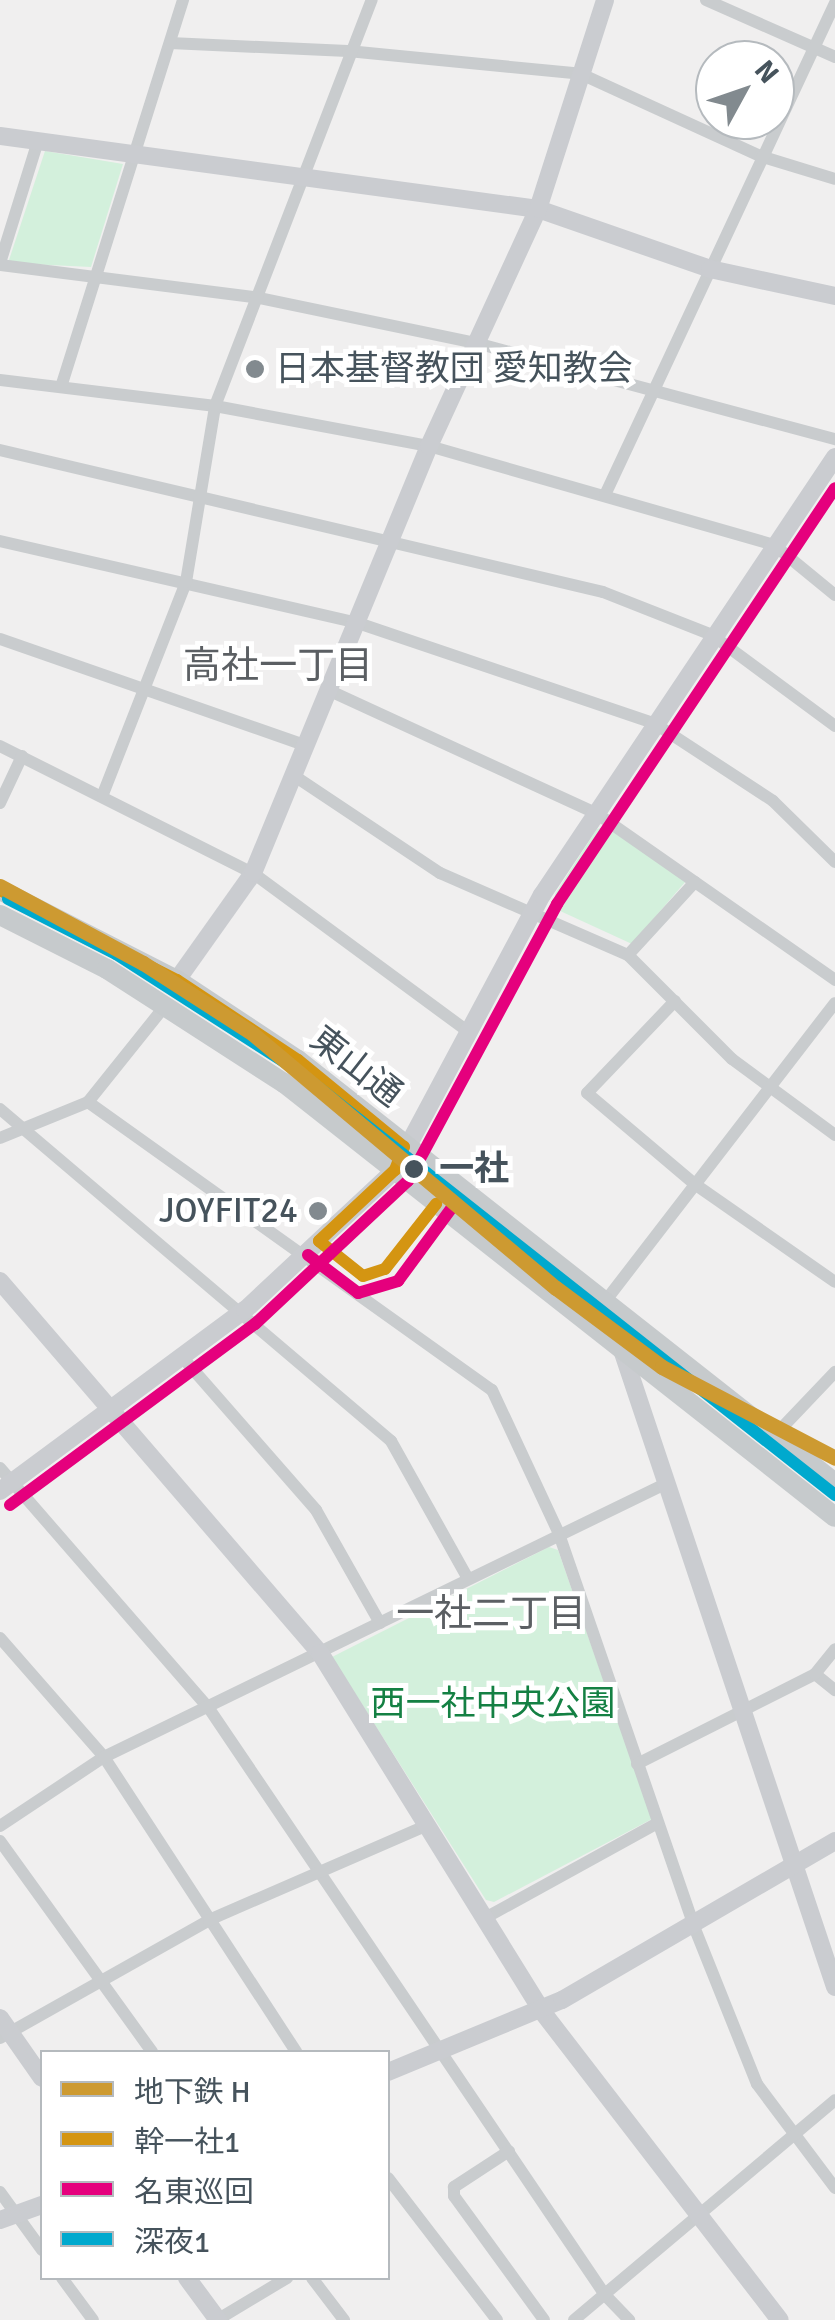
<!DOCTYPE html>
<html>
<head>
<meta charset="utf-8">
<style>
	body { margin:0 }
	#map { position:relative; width:835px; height:2320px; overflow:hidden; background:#f0efef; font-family:Signika,"Noto Sans JP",sans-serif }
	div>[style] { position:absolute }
	.green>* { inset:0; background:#d3f0dc }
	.street>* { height:12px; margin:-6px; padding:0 6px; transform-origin:6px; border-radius:6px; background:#c9ccce }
	.secondary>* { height:18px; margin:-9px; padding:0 9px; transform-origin:9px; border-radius:9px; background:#caccd0 }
	.primary>* { height:20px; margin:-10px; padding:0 10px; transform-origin:10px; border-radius:10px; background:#c6cacc }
	.bus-1>* { height:12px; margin:-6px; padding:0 6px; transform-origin:6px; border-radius:6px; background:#d49512 }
	.bus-2>* { height:12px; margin:-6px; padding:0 6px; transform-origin:6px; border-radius:6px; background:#e5007d }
	.bus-3>* { height:12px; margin:-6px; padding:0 6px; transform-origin:6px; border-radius:6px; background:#00a9ce }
	.metro-1>* { height:15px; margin:-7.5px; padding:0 7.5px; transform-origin:7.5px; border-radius:7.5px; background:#cd9a31 }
	.dots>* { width:28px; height:28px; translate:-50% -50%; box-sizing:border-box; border:5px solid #fff; border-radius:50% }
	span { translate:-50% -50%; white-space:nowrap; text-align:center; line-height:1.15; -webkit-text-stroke:10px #fff; paint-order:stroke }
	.poi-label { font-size:35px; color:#46535c }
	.left { translate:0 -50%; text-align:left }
	.right { translate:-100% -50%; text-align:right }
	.street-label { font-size:35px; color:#46535c }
	.stop-label { font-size:35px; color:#46535c; font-weight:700 }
	.park-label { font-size:35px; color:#148043 }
	.neighbourhood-label { font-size:38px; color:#5b5f63 }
	.legend { position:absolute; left:40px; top:2050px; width:350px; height:230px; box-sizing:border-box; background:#fff; border:2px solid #b5babe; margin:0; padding:12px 18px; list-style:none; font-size:30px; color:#46535c }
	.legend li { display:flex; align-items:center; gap:20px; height:50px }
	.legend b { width:50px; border:2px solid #b5babe }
	.north { position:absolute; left:695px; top:40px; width:100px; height:100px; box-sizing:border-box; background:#fff; border:2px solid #b5babe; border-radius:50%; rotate:50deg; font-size:28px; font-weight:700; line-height:40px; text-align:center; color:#46535c }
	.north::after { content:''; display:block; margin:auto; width:35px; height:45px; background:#828a8f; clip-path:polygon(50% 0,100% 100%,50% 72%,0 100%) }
</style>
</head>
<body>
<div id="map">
	<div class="green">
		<i style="clip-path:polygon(45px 151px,123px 164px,91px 267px,8px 263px)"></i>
		<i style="clip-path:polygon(606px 826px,686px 881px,632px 944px,558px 910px,555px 894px,597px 829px)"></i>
		<i style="clip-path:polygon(549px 1547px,558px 1550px,652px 1819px,494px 1902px,486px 1900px,332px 1657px)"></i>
	</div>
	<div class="street">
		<i style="left:706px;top:0;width:141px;rotate:23.8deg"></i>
		<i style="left:170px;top:43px;width:178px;rotate:2.6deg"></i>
		<i style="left:348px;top:51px;width:234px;rotate:5.6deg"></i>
		<i style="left:581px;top:74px;width:197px;rotate:24.6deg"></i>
		<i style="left:760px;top:156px;width:78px;rotate:17deg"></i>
		<i style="left:0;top:263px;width:128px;rotate:-72.7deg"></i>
		<i style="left:0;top:265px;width:257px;rotate:7.2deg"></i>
		<i style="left:255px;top:297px;width:226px;rotate:11.8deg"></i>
		<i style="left:476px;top:343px;width:372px;rotate:15deg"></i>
		<i style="left:0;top:380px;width:217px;rotate:6.9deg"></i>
		<i style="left:215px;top:406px;width:218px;rotate:10.6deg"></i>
		<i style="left:429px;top:446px;width:359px;rotate:16deg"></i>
		<i style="left:774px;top:545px;width:79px;rotate:39.3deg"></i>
		<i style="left:61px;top:387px;width:406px;rotate:-72.5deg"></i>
		<i style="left:0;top:450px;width:619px;rotate:13.25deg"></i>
		<i style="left:603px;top:592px;width:117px;rotate:21.5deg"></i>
		<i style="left:712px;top:635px;width:153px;rotate:36.5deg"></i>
		<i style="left:605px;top:495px;width:543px;rotate:-64.94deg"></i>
		<i style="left:0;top:541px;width:364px;rotate:12.9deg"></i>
		<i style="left:355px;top:622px;width:316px;rotate:18.7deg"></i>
		<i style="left:654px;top:723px;width:142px;rotate:33.2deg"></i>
		<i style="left:773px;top:801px;width:87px;rotate:44.5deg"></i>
		<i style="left:0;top:639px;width:323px;rotate:19.2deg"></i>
		<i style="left:328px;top:690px;width:295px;rotate:24.7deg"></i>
		<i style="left:596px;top:813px;width:292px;rotate:34.9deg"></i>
		<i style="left:0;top:746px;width:283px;rotate:26.7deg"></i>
		<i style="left:253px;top:873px;width:268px;rotate:36.4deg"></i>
		<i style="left:293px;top:775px;width:177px;rotate:33.7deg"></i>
		<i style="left:440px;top:873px;width:205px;rotate:23.6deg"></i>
		<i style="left:628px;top:955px;width:147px;rotate:45deg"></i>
		<i style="left:732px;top:1059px;width:128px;rotate:36.4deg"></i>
		<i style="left:103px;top:794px;width:228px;rotate:-68.6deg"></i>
		<i style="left:186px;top:582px;width:178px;rotate:-80.6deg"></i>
		<i style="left:215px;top:406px;width:435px;rotate:-68.9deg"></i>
		<i style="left:0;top:803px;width:52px;rotate:-64.9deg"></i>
		<i style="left:628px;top:955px;width:99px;rotate:-47.5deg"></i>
		<i style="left:675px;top:1001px;width:127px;rotate:133.7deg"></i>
		<i style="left:587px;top:1093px;width:143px;rotate:40.2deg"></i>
		<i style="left:696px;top:1185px;width:169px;rotate:34.9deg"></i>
		<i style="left:88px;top:1102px;width:122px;rotate:-51.3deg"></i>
		<i style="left:0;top:1109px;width:513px;rotate:40.33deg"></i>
		<i style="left:391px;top:1441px;width:158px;rotate:60.8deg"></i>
		<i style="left:0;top:1138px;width:95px;rotate:-22.2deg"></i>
		<i style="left:88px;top:1102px;width:496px;rotate:35.5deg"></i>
		<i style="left:492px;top:1390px;width:159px;rotate:65deg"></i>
		<i style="left:559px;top:1534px;width:412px;rotate:71deg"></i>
		<i style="left:693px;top:1924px;width:172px;rotate:68.2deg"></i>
		<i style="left:757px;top:2084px;width:130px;rotate:53.1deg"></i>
		<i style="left:590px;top:1321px;width:401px;rotate:-52.4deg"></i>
		<i style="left:183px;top:1358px;width:202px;rotate:48.8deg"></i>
		<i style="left:316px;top:1510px;width:130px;rotate:60.5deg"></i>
		<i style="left:776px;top:1434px;width:86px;rotate:-46.4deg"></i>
		<i style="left:0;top:1468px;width:317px;rotate:49deg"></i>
		<i style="left:208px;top:1707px;width:709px;rotate:55.97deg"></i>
		<i style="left:605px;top:2295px;width:35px;rotate:46deg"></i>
		<i style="left:0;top:1638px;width:158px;rotate:48.8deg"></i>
		<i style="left:104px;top:1757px;width:352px;rotate:56.9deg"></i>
		<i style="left:815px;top:1674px;width:26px;rotate:39deg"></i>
		<i style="left:637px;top:1764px;width:199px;rotate:-26.8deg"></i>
		<i style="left:815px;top:1674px;width:32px;rotate:-51deg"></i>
		<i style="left:0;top:1826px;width:125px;rotate:-33.6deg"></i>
		<i style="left:104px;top:1757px;width:622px;rotate:-25.95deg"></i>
		<i style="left:0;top:1841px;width:260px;rotate:54.2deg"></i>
		<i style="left:485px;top:1918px;width:197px;rotate:-28.8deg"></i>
		<i style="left:0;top:2038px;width:240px;rotate:-29.4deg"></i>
		<i style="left:209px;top:1920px;width:239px;rotate:-23.5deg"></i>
		<i style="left:509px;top:2151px;width:66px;rotate:146.8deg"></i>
		<i style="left:454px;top:2187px;width:9px;rotate:90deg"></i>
		<i style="left:454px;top:2196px;width:153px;rotate:54deg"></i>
		<i style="left:388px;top:2178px;width:179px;rotate:52.5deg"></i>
		<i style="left:0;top:2192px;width:72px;rotate:54.1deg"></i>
		<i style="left:62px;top:2278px;width:52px;rotate:53.6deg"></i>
		<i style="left:312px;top:2278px;width:53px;rotate:52.7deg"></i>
		<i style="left:217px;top:2320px;width:82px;rotate:-31deg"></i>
		<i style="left:574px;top:2320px;width:341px;rotate:-40.1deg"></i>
	</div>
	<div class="secondary">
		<i style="left:0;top:136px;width:543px;rotate:7.73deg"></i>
		<i style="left:538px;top:209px;width:182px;rotate:19.2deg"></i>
		<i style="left:710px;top:269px;width:128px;rotate:12.2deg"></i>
		<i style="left:177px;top:980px;width:131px;rotate:-54.6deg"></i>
		<i style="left:253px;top:873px;width:462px;rotate:-67.6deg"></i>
		<i style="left:429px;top:446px;width:261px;rotate:-65.3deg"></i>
		<i style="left:538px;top:209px;width:219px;rotate:-72.2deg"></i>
		<i style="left:0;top:1281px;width:491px;rotate:49.3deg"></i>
		<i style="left:320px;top:1653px;width:420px;rotate:58.2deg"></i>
		<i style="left:541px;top:2010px;width:391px;rotate:52.4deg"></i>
		<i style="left:620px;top:1344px;width:678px;rotate:71.51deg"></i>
		<i style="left:0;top:1491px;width:305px;rotate:-36.5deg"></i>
		<i style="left:245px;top:1310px;width:205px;rotate:-43deg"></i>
		<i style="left:395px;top:1170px;width:312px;rotate:-61.9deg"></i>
		<i style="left:542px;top:895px;width:527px;rotate:-56.22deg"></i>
		<i style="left:0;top:2018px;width:73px;rotate:55deg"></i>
		<i style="left:388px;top:2072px;width:188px;rotate:-22.5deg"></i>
		<i style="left:562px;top:2000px;width:316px;rotate:-30.2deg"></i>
		<i style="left:0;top:2220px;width:45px;rotate:-19.7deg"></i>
		<i style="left:187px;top:2278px;width:52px;rotate:53.6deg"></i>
	</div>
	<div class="primary">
		<i style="left:0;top:890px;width:199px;rotate:27deg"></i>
		<i style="left:177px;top:980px;width:145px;rotate:33.5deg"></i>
		<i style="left:298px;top:1060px;width:684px;rotate:38.23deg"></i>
		<i style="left:0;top:915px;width:120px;rotate:26.8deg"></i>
		<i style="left:107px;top:969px;width:211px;rotate:32.8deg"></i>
		<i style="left:284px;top:1083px;width:701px;rotate:38.23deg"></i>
	</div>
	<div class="bus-1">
		<i style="left:0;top:890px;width:199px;rotate:27deg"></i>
		<i style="left:177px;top:980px;width:145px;rotate:33.5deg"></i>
		<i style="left:298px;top:1060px;width:137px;rotate:39.4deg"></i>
		<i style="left:319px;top:1241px;width:56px;rotate:38.5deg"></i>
		<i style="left:363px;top:1276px;width:23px;rotate:-18deg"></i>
		<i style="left:385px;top:1269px;width:83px;rotate:-51.9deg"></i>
		<i style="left:319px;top:1241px;width:104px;rotate:-43.1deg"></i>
		<i style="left:395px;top:1170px;width:25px;rotate:-69deg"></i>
	</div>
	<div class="bus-2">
		<i style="left:308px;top:1255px;width:63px;rotate:37.2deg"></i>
		<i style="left:358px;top:1293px;width:42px;rotate:-16.7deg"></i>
		<i style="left:398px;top:1281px;width:93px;rotate:-53.7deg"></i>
		<i style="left:453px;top:1206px;width:15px;rotate:-110deg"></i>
		<i style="left:448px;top:1192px;width:55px;rotate:-140.2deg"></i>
		<i style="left:10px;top:1505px;width:305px;rotate:-36.5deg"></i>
		<i style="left:255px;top:1324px;width:209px;rotate:-43.1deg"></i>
		<i style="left:408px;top:1181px;width:315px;rotate:-61.7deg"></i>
		<i style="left:557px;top:904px;width:500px;rotate:-56.25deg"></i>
	</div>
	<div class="bus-3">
		<i style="left:8px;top:899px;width:121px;rotate:27deg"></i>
		<i style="left:116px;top:954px;width:213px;rotate:32.7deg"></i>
		<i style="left:295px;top:1069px;width:688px;rotate:38.27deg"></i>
	</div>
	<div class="metro-1">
		<i style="left:0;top:886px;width:162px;rotate:28.3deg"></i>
		<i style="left:143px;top:963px;width:131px;rotate:32.8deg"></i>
		<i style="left:253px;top:1034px;width:395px;rotate:40deg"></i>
		<i style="left:556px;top:1288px;width:132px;rotate:36.7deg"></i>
		<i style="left:662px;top:1367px;width:195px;rotate:27.7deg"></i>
	</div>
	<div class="dots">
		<i style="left:255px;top:369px;background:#828a8f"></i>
		<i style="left:414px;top:1169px;background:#46535c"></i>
		<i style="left:318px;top:1211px;background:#828a8f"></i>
	</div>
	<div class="poi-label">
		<span class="left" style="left:275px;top:369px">日本基督教団 愛知教会</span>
		<span class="right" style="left:298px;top:1211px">JOYFIT24</span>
	</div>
	<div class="street-label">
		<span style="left:356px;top:1067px;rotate:38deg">東山通</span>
	</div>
	<div class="stop-label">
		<span class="left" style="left:439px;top:1169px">一社</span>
	</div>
	<div class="park-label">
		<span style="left:493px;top:1704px">西一社中央公園</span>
	</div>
	<div class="neighbourhood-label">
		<span style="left:278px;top:666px">高社一丁目</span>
		<span style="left:491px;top:1614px">一社二丁目</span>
	</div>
	<ul class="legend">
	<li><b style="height:12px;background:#cd9a31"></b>地下鉄 H</li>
	<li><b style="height:12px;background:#d49512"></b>幹一社1</li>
	<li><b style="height:12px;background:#e5007d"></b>名東巡回</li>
	<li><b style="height:12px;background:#00a9ce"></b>深夜1</li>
	</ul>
	<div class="north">N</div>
</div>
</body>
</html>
